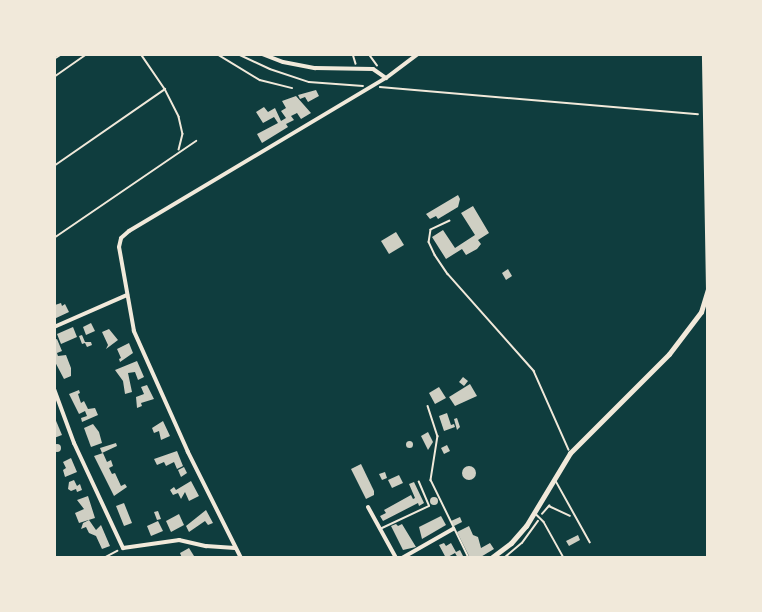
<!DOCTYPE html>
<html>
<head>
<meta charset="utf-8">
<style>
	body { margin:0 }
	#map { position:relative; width:762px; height:612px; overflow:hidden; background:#0f3d3e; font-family:"PT Sans",sans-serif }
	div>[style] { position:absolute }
	.building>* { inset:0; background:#cfcfc3 }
	.round { border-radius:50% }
	.path>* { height:1.5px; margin:-0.75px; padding:0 0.75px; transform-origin:0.75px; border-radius:0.75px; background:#f1e9da }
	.service>* { height:1.5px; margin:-0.75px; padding:0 0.75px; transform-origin:0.75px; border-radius:0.75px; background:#f1e9da }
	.minor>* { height:4px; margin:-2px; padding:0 2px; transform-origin:2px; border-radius:2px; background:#f1e9da }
	.secondary>* { height:5px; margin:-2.5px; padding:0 2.5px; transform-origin:2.5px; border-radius:2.5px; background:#f1e9da }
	span { translate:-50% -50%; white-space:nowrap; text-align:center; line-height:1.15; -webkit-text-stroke:5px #f1e9da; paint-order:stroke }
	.frame { position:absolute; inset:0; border:56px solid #f1e9da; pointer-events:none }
</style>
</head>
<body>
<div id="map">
	<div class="building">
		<i style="clip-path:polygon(316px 90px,319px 96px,308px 102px,305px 97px,300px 99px,298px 95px)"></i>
		<i style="clip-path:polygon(296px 96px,311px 113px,301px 119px,297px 113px,291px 116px,294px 120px,286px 124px,288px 127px,262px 143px,257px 134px,278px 123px,274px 117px,263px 123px,256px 112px,264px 107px,268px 112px,275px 108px,281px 121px,286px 118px,281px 111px,286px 108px,282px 101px)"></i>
		<i style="clip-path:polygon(458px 195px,460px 199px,458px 207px,438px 219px,436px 216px,430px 219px,426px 214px)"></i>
		<i style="clip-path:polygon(473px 206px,489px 233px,478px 240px,481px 244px,477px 249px,466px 255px,462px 249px,446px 259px,432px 237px,443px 230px,455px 248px,475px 235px,461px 213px)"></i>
		<i style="clip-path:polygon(396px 232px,404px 245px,389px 254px,381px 241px)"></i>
		<i style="clip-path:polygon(508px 269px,512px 276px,506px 280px,502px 273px)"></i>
		<i style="clip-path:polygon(61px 303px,62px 306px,65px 304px,69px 312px,54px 319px,55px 305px)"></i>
		<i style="clip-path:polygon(91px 323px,95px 331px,86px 335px,83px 327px)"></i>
		<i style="clip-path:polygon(73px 327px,77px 337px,61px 344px,57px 334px)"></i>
		<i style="clip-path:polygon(109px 329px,118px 340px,106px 349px,108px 345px,102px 332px)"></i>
		<i style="clip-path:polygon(82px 335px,85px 342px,91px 342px,92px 345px,87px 347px,85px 343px,82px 344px,79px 336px)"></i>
		<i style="clip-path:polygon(57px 339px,62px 351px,57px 353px,58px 356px,66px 355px,71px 368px,71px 376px,64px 379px,54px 360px,54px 340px)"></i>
		<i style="clip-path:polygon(129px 343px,133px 353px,120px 362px,119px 359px,121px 358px,117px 349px)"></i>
		<i style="clip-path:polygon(137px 361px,144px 377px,138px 380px,135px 372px,128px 373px,132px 392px,125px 394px,123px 381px,115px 370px)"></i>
		<i style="clip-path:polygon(463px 377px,468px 381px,464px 386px,459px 382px)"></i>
		<i style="clip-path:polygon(470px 384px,477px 396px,455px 406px,449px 397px)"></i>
		<i style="clip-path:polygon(147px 385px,154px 399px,141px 403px,142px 406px,137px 408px,136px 397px,144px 394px,141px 387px)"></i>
		<i style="clip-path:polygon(439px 387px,446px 398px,435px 404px,429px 393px)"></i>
		<i style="clip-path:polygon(79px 390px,80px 393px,78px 394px,81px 403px,84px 401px,88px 409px,95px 408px,98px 415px,82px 422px,81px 418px,87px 416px,85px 411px,79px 414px,69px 394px)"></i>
		<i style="clip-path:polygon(447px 413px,451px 425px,454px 424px,455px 427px,444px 431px,439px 416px)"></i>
		<i style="clip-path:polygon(54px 416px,62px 435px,54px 438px)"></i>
		<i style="clip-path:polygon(457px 418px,460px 427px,457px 430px,454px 419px)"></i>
		<i style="clip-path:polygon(163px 421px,170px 436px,161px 440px,159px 431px,154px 433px,152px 428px)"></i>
		<i style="clip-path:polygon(93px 424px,99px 432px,102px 443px,91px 447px,84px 428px)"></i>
		<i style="clip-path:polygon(428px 432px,433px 442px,428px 450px,421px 436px)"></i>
		<i class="round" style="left:405.5px;top:440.5px;width:7px;height:7px"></i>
		<i style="clip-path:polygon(116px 443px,117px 446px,102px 453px,100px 448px)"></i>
		<i class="round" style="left:53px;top:444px;width:8px;height:8px"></i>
		<i style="clip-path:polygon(447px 445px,450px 451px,444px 454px,441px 448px)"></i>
		<i style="clip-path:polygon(177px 451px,183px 466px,177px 469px,174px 462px,166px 466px,164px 462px,157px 465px,154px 459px)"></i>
		<i style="clip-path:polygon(103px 453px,107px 462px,111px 460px,113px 466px,109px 468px,112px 474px,115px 473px,121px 486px,125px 484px,127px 487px,114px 496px,94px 456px)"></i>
		<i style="clip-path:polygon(71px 458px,77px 472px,65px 477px,63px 470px,66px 468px,63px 462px)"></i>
		<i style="clip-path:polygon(361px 464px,374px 491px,374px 495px,366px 499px,351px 469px)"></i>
		<i class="round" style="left:462px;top:466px;width:14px;height:14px"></i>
		<i style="clip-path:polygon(184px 467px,187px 473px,181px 477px,178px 470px)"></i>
		<i style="clip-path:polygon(385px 472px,387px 478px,382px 480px,379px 474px)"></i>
		<i style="clip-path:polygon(399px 475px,403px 483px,392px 488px,388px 480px)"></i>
		<i style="clip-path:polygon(74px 480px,77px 486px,80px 484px,82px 490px,77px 492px,76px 489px,71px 491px,68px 489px,69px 482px)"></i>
		<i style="clip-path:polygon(191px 481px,199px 496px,189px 501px,185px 492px,181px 499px,178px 493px,173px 495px,170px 490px,174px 487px,176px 490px)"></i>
		<i style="clip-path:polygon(414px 482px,424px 503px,419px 506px,418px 503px,383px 521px,380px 516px,386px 513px,384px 510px,411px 495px,413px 499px,415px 498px,409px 484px)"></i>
		<i style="clip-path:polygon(88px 496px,95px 518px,79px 523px,75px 513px,84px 509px,77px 500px)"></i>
		<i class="round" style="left:430px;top:497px;width:8px;height:8px"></i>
		<i style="clip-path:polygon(124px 503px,132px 523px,124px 526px,116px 506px)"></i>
		<i style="clip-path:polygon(206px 510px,213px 523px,208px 525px,205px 521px,189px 532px,186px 526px)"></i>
		<i style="clip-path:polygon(158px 511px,161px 519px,157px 520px,154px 512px)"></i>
		<i style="clip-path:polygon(179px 514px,184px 525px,171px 532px,166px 521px)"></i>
		<i style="clip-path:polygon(441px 516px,446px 525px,422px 539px,419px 527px)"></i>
		<i style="clip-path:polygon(460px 517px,462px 522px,454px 526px,451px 521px)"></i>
		<i style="clip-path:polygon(89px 520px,96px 530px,101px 525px,110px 546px,102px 549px,96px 536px,89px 533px,86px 527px,81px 529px,83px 523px)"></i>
		<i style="clip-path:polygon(158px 521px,163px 531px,151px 536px,147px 526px)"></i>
		<i style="clip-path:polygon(396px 524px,398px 526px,402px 524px,416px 547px,403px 550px,391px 526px)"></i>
		<i style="clip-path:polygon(469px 526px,473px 535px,478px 537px,481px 548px,490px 543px,494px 549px,479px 558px,470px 558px,457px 532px)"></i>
		<i style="clip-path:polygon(578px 535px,580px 540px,569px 546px,566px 541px)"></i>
		<i style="clip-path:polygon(444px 543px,446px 546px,451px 543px,456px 552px,460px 550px,464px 558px,458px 558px,455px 553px,446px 558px,439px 545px)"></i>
		<i style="clip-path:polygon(189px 548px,194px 556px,182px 558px,180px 553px)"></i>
	</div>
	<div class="path">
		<i style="left:238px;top:54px;width:35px;rotate:25deg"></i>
		<i style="left:270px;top:69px;width:41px;rotate:18.4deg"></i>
		<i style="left:309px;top:82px;width:54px;rotate:4.2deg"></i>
		<i style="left:353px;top:54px;width:10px;rotate:73deg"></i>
		<i style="left:380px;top:87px;width:319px;rotate:4.9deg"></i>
		<i style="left:542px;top:514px;width:11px;rotate:-49deg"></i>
		<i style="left:549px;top:506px;width:23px;rotate:25deg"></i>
		<i style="left:104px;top:558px;width:15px;rotate:-28deg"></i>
		<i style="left:504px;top:558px;width:23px;rotate:-40deg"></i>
		<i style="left:522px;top:543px;width:27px;rotate:-54deg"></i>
	</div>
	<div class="service">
		<i style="left:141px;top:54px;width:42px;rotate:55.6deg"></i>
		<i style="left:165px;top:89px;width:31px;rotate:63deg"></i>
		<i style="left:179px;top:117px;width:17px;rotate:77deg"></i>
		<i style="left:183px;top:134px;width:16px;rotate:104deg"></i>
		<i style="left:217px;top:54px;width:50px;rotate:31.2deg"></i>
		<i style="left:260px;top:80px;width:33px;rotate:14deg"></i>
		<i style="left:369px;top:54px;width:14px;rotate:54deg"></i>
		<i style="left:54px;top:59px;width:9px;rotate:-32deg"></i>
		<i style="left:54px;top:77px;width:40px;rotate:-34.9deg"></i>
		<i style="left:54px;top:166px;width:135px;rotate:-34.7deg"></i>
		<i style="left:450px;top:221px;width:21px;rotate:155deg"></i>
		<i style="left:431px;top:230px;width:12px;rotate:99deg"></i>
		<i style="left:429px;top:242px;width:14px;rotate:65deg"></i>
		<i style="left:435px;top:255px;width:23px;rotate:56deg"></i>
		<i style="left:448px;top:274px;width:130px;rotate:48.4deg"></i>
		<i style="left:534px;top:371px;width:86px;rotate:66.1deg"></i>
		<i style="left:54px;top:238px;width:172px;rotate:-34.3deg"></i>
		<i style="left:428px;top:406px;width:32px;rotate:72deg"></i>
		<i style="left:438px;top:436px;width:45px;rotate:99deg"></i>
		<i style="left:431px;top:480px;width:87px;rotate:64deg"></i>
		<i style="left:556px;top:481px;width:70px;rotate:60.9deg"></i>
		<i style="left:536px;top:514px;width:11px;rotate:45deg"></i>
		<i style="left:544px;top:522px;width:41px;rotate:60.9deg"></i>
		<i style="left:380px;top:529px;width:54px;rotate:-25.1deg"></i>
		<i style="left:429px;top:506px;width:26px;rotate:-113deg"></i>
	</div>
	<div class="minor">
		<i style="left:262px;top:54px;width:22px;rotate:21deg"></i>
		<i style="left:283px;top:62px;width:33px;rotate:11deg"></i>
		<i style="left:315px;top:68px;width:58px;rotate:1deg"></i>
		<i style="left:373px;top:69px;width:16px;rotate:35deg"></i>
		<i style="left:54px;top:327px;width:80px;rotate:-23.7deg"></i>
		<i style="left:54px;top:389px;width:58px;rotate:69.7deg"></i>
		<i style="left:74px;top:443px;width:116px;rotate:65deg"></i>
		<i style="left:123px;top:548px;width:57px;rotate:-8.1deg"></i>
		<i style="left:179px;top:540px;width:28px;rotate:13deg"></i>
		<i style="left:206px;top:546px;width:29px;rotate:4deg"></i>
		<i style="left:368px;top:507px;width:58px;rotate:61.2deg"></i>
		<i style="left:241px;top:558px;width:119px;rotate:-116.6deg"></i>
		<i style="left:188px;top:452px;width:133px;rotate:-114.1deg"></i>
		<i style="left:134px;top:331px;width:85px;rotate:-100.1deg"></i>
		<i style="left:119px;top:247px;width:9px;rotate:-77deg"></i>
		<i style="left:121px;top:238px;width:11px;rotate:-41deg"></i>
		<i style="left:129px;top:231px;width:299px;rotate:-30.8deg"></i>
		<i style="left:386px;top:78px;width:40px;rotate:-37deg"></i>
		<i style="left:402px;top:558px;width:59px;rotate:-29.6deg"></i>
	</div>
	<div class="secondary">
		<i style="left:491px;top:558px;width:25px;rotate:-37deg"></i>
		<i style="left:511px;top:543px;width:23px;rotate:-49deg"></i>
		<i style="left:526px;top:526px;width:85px;rotate:-58.9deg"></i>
		<i style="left:570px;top:453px;width:140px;rotate:-45deg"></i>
		<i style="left:669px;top:354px;width:53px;rotate:-52.7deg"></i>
		<i style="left:701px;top:312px;width:24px;rotate:-73deg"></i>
		<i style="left:708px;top:289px;width:235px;rotate:-91deg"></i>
	</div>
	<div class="frame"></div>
</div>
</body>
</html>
